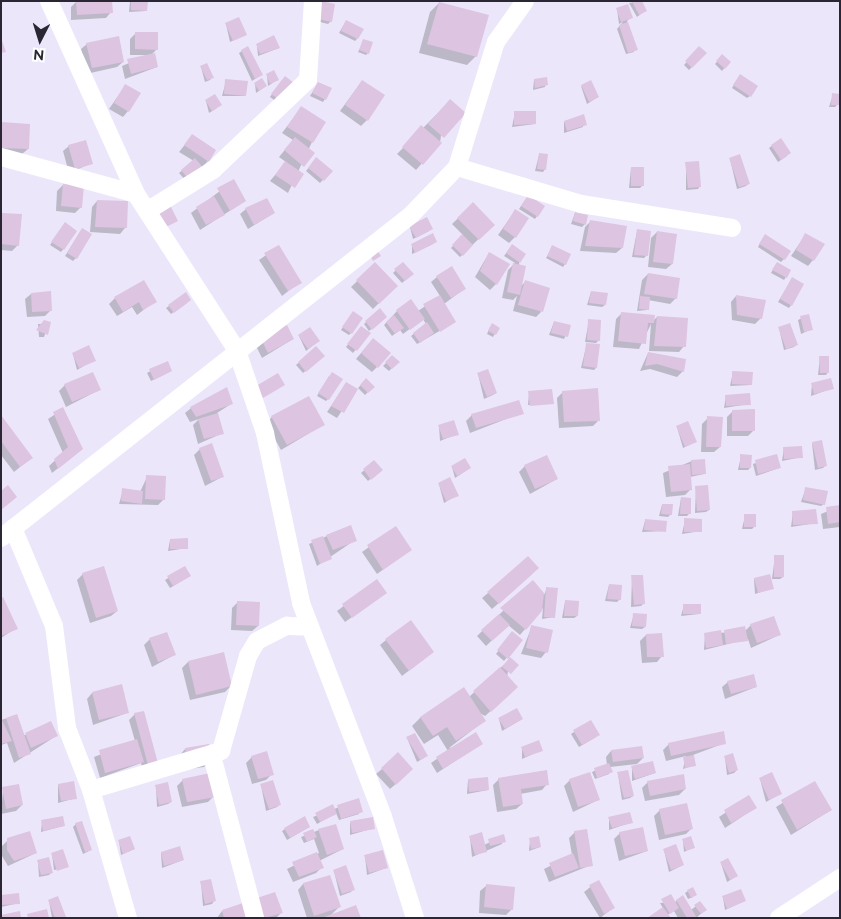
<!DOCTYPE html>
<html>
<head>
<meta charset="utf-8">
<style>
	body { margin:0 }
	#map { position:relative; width:841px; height:919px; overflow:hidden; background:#ece6fb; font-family:Raleway,sans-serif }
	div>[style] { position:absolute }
	.shadow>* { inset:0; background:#0003 }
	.building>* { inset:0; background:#ddc4e0 }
	.minor>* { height:18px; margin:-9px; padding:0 9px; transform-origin:9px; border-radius:9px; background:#fff }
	span { translate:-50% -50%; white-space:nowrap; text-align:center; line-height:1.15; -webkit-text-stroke:4px #fff; paint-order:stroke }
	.frame { position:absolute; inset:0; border:2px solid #2a2633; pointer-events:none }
	.north { position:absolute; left:15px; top:15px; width:50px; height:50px; -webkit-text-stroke:4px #fff; paint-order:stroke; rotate:185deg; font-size:14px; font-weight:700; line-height:20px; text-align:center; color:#2a2633 }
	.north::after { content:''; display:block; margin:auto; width:18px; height:22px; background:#2a2633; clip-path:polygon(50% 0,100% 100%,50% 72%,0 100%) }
</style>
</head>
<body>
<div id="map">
	<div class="shadow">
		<i style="clip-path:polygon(130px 1px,147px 1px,146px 11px,129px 12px)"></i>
		<i style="clip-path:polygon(640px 1px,645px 11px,637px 17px,629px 3px)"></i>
		<i style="clip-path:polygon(76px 2px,111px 12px,106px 18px,71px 20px,71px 7px)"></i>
		<i style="clip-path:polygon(439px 3px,476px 56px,467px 65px,419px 53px,430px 12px)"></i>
		<i style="clip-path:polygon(319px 5px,331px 21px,328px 24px,316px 21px)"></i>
		<i style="clip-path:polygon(617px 9px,632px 17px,627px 21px,634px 52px,626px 54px,617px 29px,623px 22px,619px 24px)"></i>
		<i style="clip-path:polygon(346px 21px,357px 39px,355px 41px,339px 33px)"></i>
		<i style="clip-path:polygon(226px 24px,246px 34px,230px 42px)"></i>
		<i style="clip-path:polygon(136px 33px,157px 49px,150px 56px,157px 67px,125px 79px,122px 66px,148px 55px,130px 55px,130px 39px)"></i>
		<i style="clip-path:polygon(364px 41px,368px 53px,366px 55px,358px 52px)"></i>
		<i style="clip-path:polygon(87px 44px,123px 62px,117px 67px,86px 74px,81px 49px)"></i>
		<i style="clip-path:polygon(257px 45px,279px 48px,258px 56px)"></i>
		<i style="clip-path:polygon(699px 48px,705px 53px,689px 70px,684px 65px)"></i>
		<i style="clip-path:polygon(242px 51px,261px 75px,252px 81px,239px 53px)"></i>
		<i style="clip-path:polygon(722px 56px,729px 62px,722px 71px,715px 64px)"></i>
		<i style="clip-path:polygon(201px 67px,212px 77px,210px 80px,205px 82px)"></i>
		<i style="clip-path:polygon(267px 75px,277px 80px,268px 86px)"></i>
		<i style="clip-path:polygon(546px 78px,545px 87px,533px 90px,534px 80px)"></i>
		<i style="clip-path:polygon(738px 78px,750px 96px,747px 98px,732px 88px)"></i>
		<i style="clip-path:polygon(282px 80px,277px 102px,270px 97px)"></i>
		<i style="clip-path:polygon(226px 81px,245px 96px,222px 96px)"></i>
		<i style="clip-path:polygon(362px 81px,367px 120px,361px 126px,340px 111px)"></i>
		<i style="clip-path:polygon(318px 83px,325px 99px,323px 102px,310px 96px)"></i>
		<i style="clip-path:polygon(255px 84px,266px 86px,256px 93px)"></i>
		<i style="clip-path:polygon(125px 86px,128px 111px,123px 117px,109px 109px)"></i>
		<i style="clip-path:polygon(581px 86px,598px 97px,587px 104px)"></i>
		<i style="clip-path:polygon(833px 95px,837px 105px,835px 107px,829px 107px)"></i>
		<i style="clip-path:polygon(206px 101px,217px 108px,209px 113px)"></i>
		<i style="clip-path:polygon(445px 106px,440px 143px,416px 170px,397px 154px)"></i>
		<i style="clip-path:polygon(301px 108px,312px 142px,288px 193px,270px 181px,286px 162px,279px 157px,293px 140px,282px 133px)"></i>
		<i style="clip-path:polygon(515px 112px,535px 124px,512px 127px)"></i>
		<i style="clip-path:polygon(583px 116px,583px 127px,564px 133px,564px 122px)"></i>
		<i style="clip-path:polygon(1px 124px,28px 149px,22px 154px,1px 154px)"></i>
		<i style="clip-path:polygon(192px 136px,208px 161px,187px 182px,179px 173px,194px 161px,179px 152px)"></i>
		<i style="clip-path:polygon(780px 140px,787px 156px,778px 162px,769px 148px)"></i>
		<i style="clip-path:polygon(69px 146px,92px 163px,69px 173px,63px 151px)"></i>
		<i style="clip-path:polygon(539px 155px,545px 169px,543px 172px,535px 171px)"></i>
		<i style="clip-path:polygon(316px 159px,331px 171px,320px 183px,306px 171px)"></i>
		<i style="clip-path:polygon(730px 159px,748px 184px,746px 186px,737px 189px)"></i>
		<i style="clip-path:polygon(686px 163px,700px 186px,698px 189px,686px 190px)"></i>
		<i style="clip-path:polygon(631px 168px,643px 185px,640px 188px,629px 188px)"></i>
		<i style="clip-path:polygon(233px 181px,245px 201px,200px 230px,191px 213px)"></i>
		<i style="clip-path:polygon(63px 185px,81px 207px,75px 213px,56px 211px,57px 191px)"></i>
		<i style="clip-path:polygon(528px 196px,537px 216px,535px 219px,519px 209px)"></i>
		<i style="clip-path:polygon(97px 201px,125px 228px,120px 234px,90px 232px,92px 207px)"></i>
		<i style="clip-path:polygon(473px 204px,493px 225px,460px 257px,451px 248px,463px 235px,452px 224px)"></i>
		<i style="clip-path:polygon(246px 209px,274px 213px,248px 229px,240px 214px)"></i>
		<i style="clip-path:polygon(515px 211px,515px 237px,509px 243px,498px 235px)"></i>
		<i style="clip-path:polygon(575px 213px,585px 224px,582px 227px,571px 224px)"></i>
		<i style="clip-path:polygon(3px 214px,18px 245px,12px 251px,1px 250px)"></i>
		<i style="clip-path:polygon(590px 222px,622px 248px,616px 253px,580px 251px,585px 227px)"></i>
		<i style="clip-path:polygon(63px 227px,76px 232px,61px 252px,50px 245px)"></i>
		<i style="clip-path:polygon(410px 227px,429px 231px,413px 239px)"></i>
		<i style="clip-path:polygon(637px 231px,647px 255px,644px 258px,632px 257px)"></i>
		<i style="clip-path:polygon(80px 232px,76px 258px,73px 261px,65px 256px)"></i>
		<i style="clip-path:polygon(657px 232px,672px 264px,666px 269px,648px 267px,651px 238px)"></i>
		<i style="clip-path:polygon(806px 234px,813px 260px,808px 266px,791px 256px)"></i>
		<i style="clip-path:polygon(432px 235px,433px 244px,412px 254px,412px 245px)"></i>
		<i style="clip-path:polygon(763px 238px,784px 259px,781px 262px,758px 247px)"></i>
		<i style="clip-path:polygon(279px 246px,300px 282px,282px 296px,259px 260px)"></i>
		<i style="clip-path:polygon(553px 247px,565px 264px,563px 267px,546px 258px)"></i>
		<i style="clip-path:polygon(510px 248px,519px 262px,521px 286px,526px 281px,541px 312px,536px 317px,513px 311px,517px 296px,513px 300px,502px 298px,508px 270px,515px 263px,504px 256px)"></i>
		<i style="clip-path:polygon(489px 253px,496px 284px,490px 290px,475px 277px)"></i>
		<i style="clip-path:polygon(403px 263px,412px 274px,402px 283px,393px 273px)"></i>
		<i style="clip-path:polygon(375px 264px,396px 286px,373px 309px,351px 287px)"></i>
		<i style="clip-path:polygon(775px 266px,790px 271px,784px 280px,771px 273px)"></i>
		<i style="clip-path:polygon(648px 274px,676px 298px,670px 304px,648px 300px,647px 310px,637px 311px,642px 280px)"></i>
		<i style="clip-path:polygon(437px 277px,464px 289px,444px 304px,455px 322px,417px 344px,411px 336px,426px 324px,423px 319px,403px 334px,400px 330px,392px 336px,384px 325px,397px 311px,411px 301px,418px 311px,440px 296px,431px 282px)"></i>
		<i style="clip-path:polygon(792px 279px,791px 305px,789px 308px,778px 302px)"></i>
		<i style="clip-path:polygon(591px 292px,605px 305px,602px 307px,587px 305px)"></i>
		<i style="clip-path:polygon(31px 294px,51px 310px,45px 316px,27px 317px,25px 299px)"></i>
		<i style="clip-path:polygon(736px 296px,761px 318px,755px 324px,732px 320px,731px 302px)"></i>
		<i style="clip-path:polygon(115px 298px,155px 301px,137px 315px,132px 307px,117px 316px,109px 304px)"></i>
		<i style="clip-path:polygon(187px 303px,171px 314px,166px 308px,169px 306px)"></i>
		<i style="clip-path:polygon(380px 310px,386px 317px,369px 331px,364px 324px)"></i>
		<i style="clip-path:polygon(622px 313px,653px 321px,657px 317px,684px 346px,679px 352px,649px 351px,651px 324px,639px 349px,613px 347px,616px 319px)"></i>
		<i style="clip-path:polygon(351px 315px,351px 333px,349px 335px,341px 330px)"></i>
		<i style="clip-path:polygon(808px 315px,812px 329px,801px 334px,798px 320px)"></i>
		<i style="clip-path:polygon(589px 320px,599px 340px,596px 343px,585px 342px)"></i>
		<i style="clip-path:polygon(554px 322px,570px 326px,564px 339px,549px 335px)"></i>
		<i style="clip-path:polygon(38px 324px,49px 324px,44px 337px,39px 337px)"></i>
		<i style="clip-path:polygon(490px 327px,498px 328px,493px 337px,487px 334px)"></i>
		<i style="clip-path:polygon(779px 328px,796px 345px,794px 347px,784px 350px)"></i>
		<i style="clip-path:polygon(359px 330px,369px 333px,353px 353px,346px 347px)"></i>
		<i style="clip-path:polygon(299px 336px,316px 343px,306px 351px)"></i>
		<i style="clip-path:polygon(293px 339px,262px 358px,256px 346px,261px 340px)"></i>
		<i style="clip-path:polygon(587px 343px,596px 368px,594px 370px,581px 368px)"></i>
		<i style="clip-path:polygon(368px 345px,377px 367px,372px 372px,356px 359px)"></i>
		<i style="clip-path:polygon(316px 348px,323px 356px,303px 373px,296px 365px)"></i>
		<i style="clip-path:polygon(648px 353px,683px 371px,677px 377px,650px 369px,640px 371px)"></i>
		<i style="clip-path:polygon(73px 354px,94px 360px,77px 370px)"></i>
		<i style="clip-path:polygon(392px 357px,398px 362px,389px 371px,383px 366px)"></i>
		<i style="clip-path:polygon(820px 357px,828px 372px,826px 375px,818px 375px)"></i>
		<i style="clip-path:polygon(167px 362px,171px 371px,151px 381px,147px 373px)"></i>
		<i style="clip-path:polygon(733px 372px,751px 385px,730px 386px)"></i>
		<i style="clip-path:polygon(478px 374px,496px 393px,493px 395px,484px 399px)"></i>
		<i style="clip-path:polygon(329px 376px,328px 399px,326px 401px,317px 396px)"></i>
		<i style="clip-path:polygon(366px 380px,373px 387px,365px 395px,358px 388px)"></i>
		<i style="clip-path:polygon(346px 384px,356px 390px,337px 418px,327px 412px)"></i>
		<i style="clip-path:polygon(812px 384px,833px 388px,811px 396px)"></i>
		<i style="clip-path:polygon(65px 385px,99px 390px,66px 407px,59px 391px)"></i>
		<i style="clip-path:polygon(563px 392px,599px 420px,593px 426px,559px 428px,557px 398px)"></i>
		<i style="clip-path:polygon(529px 393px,551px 403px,528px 405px)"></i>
		<i style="clip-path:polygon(726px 396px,749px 404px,724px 408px)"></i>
		<i style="clip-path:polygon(231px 404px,217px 413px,223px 433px,198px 444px,193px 425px,199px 419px,190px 422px,185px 413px,191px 408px)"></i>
		<i style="clip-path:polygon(63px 409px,76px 454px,52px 473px,49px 466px,63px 453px,48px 419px)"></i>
		<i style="clip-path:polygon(733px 411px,753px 431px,748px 436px,727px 436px,727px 417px)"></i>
		<i style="clip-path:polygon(522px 413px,470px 433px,466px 421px,472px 415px)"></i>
		<i style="clip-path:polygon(1px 417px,31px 458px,14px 472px,1px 455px)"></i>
		<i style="clip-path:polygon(272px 417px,323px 425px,281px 450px,266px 423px)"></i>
		<i style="clip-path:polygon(708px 418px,720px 447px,714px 452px,701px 452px,702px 424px)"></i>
		<i style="clip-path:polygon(439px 426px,457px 434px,440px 441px)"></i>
		<i style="clip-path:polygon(677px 427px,695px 442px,683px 448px)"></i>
		<i style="clip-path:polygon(812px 443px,826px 465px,823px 468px,815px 470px)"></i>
		<i style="clip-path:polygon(784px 448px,802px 457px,782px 461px)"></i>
		<i style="clip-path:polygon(200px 449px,222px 477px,205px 486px,194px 455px)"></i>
		<i style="clip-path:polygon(741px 456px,750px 468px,748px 470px,738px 470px)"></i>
		<i style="clip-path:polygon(776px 456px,779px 468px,756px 476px,753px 464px)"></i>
		<i style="clip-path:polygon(692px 461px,704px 474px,690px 477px,691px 489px,685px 495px,666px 497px,663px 473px)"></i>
		<i style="clip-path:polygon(374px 462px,381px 470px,368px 481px,361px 473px)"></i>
		<i style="clip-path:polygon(525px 466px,557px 479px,530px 494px,519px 472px)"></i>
		<i style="clip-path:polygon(452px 467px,470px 468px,455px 478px)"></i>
		<i style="clip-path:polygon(147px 477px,164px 499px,158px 505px,119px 504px,123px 490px,140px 492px)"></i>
		<i style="clip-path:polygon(439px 484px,457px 495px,444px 503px)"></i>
		<i style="clip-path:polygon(696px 487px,709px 510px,706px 512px,695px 513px)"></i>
		<i style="clip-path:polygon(806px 488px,824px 504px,821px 506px,801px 502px)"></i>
		<i style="clip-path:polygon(681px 498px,689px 514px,687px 516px,678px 516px)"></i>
		<i style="clip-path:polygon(662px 505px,671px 514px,668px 517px,659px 516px)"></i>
		<i style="clip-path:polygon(840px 506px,840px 527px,823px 529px,821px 514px)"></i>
		<i style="clip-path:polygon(793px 512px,816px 523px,791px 527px)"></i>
		<i style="clip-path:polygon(745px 516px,755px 526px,752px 529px,742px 529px)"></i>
		<i style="clip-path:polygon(685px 520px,701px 531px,682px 534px)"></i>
		<i style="clip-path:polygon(645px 521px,665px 531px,642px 532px)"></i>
		<i style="clip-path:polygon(396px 528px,410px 550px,377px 574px,362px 552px)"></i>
		<i style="clip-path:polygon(327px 536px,355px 540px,317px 566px,309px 544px)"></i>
		<i style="clip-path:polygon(170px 540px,187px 548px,168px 551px)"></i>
		<i style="clip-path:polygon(775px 556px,783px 577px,780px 579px,772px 579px)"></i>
		<i style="clip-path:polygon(185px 568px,190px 576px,170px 588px,165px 580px)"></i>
		<i style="clip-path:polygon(83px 574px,117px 611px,111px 616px,90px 623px,77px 580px)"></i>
		<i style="clip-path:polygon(532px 574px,492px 609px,482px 598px,488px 593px)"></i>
		<i style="clip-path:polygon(632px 577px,644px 603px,641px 606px,631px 607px)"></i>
		<i style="clip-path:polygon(754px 579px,773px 588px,755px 594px)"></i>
		<i style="clip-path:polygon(377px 581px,386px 593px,345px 622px,337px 611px)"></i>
		<i style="clip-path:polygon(533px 582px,544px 595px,547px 588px,554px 617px,542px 619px,543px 608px,520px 635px,508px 625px,486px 646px,477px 636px)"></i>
		<i style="clip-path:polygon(609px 585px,620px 599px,617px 602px,605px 601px)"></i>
		<i style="clip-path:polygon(1px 599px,16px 628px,1px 638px)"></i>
		<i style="clip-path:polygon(238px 602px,258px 626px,252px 631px,231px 630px,232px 608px)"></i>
		<i style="clip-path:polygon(565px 602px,577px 616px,574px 618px,562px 618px)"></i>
		<i style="clip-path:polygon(684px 605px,699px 614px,681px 616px)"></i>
		<i style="clip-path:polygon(634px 614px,645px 627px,642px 629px,630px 628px)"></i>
		<i style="clip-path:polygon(751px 625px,779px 635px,751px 648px,748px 639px,704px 650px,705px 634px,745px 631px)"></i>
		<i style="clip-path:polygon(532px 626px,546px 652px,541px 658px,521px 654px)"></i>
		<i style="clip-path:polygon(510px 635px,521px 640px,504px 661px,496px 654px)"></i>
		<i style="clip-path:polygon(646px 635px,662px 656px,657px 662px,642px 663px,640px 641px)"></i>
		<i style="clip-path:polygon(150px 639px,174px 655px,152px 667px,144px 645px)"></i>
		<i style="clip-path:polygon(386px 640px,433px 652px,402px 676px,380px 645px)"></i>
		<i style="clip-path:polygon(223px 654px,231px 686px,225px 692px,190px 700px,182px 668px,188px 662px)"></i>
		<i style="clip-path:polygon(510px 659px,507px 677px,511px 693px,485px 716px,478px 712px,484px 721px,449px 748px,482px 743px,437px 773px,431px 763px,448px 751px,438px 735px,424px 744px,412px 726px,421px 717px,469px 697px)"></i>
		<i style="clip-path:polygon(728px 682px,756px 687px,725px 699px,722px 687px)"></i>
		<i style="clip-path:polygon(92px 693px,127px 713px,93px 725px,87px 699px)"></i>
		<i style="clip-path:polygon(135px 714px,157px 767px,144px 774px,141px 763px,100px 778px,94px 757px,135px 741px,129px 720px)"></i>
		<i style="clip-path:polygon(17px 715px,24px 735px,56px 736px,14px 763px,7px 743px,1px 745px,1px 720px)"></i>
		<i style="clip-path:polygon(499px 719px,522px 719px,502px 731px)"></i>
		<i style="clip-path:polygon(590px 721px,596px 737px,579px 747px,571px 734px)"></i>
		<i style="clip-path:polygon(407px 738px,424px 758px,417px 762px)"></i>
		<i style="clip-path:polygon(725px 743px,693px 755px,695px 765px,683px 769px,686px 756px,666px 761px,663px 750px,669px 744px)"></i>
		<i style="clip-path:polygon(522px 748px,542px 750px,522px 759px)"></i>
		<i style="clip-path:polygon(185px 749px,210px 761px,204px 767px,182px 770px,180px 755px)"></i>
		<i style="clip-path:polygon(611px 751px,643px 758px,637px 764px,610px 767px,609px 774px,595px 779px,592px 772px,607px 765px,606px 757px)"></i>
		<i style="clip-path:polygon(252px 757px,272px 774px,266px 780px,252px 784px,246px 763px)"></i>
		<i style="clip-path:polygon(725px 757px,737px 770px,734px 773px,727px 775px)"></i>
		<i style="clip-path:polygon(632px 768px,655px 773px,632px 781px)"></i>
		<i style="clip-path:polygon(382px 769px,406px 775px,390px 789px,376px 774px)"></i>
		<i style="clip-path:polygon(618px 774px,633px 796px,630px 798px,622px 800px)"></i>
		<i style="clip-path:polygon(499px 779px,547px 784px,542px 790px,520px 794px,522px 804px,516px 809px,497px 812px,493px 785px)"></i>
		<i style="clip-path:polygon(760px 779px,780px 794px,766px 802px)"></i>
		<i style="clip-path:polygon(183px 780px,214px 796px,208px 802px,182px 807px,177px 786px)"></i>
		<i style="clip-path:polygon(468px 780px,488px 790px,467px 794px)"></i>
		<i style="clip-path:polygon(570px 780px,598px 800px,573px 812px,564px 786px)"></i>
		<i style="clip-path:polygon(648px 782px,685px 789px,679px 795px,645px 801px,642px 788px)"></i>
		<i style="clip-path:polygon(815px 783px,831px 810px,791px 835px,776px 807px)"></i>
		<i style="clip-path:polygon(58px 785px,76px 798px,58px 803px)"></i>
		<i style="clip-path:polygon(261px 785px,280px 804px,277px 807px,266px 811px)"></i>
		<i style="clip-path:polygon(156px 786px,171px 802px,168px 804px,157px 807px)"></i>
		<i style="clip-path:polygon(3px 789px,22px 805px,16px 811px,1px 814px)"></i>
		<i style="clip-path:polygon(749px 797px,755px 808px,725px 828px,719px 817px)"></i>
		<i style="clip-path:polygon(358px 800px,359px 814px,339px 820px,336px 813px,317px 824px,313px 817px)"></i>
		<i style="clip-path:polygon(660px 810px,691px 829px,686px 834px,659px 840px,654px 816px)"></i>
		<i style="clip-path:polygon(609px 819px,632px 822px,609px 830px)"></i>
		<i style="clip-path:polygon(42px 821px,63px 826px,41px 832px)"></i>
		<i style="clip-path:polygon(350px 823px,374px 828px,350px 835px)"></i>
		<i style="clip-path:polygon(76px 824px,91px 850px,83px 854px,73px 827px)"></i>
		<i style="clip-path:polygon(309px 827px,287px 840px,282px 831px,285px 829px)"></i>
		<i style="clip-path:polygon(319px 830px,343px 849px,319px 861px,322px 867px,316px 873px,293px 882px,287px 869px,319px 853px,314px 839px,304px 843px,301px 837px)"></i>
		<i style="clip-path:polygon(575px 832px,591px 865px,549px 882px,544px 869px,572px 855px,569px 838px)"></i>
		<i style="clip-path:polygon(620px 833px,647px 851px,619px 861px,614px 839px)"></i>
		<i style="clip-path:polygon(503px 836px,502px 844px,472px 857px,470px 837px,484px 845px)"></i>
		<i style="clip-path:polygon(8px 840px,36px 853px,8px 866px,2px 856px,2px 846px)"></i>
		<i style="clip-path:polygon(530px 840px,540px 847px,529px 851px)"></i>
		<i style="clip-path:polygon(683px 840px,693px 847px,684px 852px)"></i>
		<i style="clip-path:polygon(119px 841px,134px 849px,121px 855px)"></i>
		<i style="clip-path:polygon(664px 850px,683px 865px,669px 872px)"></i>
		<i style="clip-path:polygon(161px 853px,183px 860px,162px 868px)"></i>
		<i style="clip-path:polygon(52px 854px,68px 867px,54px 870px)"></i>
		<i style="clip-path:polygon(365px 856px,386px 868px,367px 875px)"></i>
		<i style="clip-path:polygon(38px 861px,51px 873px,49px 875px,39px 877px)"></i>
		<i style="clip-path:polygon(721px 863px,737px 876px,727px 882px)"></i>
		<i style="clip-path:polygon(334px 871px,353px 889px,351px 892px,340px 896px)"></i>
		<i style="clip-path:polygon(598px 881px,613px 908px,600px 918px,584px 892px)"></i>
		<i style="clip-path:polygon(201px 882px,214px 901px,212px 904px,203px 906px)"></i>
		<i style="clip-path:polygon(303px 884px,339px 907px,330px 916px,360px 918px,307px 918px,298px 890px)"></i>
		<i style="clip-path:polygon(486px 886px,512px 909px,506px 915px,479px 913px,480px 891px)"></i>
		<i style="clip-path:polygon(688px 891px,693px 897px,688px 899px,685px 893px)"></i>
		<i style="clip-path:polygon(1px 896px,19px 903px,1px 907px)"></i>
		<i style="clip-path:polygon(682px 897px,691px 910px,700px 903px,703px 912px,696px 918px,678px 918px,674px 911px,667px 915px,660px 903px,675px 902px)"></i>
		<i style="clip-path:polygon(723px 897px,744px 901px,725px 910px)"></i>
		<i style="clip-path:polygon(49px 901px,63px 918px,52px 918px)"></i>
		<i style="clip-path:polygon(222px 911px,246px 918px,217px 918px)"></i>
		<i style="clip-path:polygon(281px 913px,276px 918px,257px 918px)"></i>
	</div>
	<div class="building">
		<i style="clip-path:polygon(76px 1px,112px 1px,113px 13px,77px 15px)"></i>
		<i style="clip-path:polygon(131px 1px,148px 1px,147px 11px,131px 10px)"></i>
		<i style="clip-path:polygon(321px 1px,335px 4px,332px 22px,318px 19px)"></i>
		<i style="clip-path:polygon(632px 1px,642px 1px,647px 11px,639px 15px)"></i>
		<i style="clip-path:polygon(439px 2px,489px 15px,477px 57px,427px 44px)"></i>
		<i style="clip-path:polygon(628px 4px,633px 18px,621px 22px,616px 8px)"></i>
		<i style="clip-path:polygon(239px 17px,247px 35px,233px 41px,225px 23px)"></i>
		<i style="clip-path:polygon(346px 20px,364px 29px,358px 39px,341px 31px)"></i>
		<i style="clip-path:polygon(628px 22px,638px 50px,628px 53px,619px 25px)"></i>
		<i style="clip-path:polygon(135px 32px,158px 32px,158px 50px,135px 49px)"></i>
		<i style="clip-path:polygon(274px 35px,280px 48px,260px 54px,256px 44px)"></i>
		<i style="clip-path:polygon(119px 36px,124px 62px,92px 68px,86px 43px)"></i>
		<i style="clip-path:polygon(1px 38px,6px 52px,1px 53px)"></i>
		<i style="clip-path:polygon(363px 39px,373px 42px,369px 54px,359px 50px)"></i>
		<i style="clip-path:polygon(248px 46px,263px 75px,255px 79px,241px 50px)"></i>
		<i style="clip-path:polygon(699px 46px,707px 53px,692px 68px,685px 61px)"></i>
		<i style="clip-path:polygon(155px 53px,158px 67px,131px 74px,127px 59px)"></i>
		<i style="clip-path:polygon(722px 54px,731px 62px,725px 69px,716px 61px)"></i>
		<i style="clip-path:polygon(207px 63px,214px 78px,207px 80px,200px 66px)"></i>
		<i style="clip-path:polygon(274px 70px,279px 80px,270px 84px,266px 74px)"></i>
		<i style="clip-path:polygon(740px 74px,758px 86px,751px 97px,733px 85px)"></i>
		<i style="clip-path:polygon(285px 76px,294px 83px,281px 101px,271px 94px)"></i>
		<i style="clip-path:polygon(547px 77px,548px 85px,535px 88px,534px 79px)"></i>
		<i style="clip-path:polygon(262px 78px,267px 86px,259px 91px,254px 83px)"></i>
		<i style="clip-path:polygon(225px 79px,248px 81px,246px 96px,224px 94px)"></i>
		<i style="clip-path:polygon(362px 80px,385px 95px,368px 121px,345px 105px)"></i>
		<i style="clip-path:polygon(591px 80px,599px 97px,589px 102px,581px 85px)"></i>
		<i style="clip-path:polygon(318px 82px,332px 88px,326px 100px,312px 93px)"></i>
		<i style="clip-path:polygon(125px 84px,141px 93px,129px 112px,114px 103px)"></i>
		<i style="clip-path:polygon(832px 93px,840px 94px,839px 105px,831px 105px)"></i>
		<i style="clip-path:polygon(215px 94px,222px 105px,212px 111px,205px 100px)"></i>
		<i style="clip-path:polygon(450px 99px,466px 113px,444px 138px,428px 124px)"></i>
		<i style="clip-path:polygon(301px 106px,326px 122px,313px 143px,287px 127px)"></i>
		<i style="clip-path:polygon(514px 111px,536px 111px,536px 124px,514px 125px)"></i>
		<i style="clip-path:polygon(584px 114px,587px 125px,567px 131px,564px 121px)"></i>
		<i style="clip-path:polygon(1px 122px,30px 124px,29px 149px,1px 148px)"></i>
		<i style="clip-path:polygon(421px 125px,442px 143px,423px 165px,402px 147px)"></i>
		<i style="clip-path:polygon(192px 134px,216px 150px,209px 162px,184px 145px)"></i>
		<i style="clip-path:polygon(295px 137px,315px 153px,304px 167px,284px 150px)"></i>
		<i style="clip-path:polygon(781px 138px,791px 153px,781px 160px,771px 145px)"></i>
		<i style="clip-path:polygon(86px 140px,93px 164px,75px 169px,68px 145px)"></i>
		<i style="clip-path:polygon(539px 153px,548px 154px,546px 170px,537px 169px)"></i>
		<i style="clip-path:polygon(740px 154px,750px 184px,739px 187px,729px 158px)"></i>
		<i style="clip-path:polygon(316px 157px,333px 171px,324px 181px,308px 168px)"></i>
		<i style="clip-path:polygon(195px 158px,204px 169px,190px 181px,181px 170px)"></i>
		<i style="clip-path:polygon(285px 161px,304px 174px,295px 188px,275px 175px)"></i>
		<i style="clip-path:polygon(699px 161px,701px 187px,688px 188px,685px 162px)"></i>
		<i style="clip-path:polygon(631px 167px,644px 167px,644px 186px,631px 186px)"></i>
		<i style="clip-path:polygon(234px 179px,246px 201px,230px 211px,217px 188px)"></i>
		<i style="clip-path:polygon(63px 184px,84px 185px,82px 208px,61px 206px)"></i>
		<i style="clip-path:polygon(528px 195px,545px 206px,538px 217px,521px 206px)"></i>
		<i style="clip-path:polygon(214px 196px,225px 215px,206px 225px,196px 207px)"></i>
		<i style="clip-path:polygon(267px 198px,275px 213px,254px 225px,245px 208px)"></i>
		<i style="clip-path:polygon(97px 200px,128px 201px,127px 228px,95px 227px)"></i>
		<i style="clip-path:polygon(473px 202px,495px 225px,479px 240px,457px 218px)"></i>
		<i style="clip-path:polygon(170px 205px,178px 221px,160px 230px,152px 213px)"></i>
		<i style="clip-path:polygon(515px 209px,529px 218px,516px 238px,503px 229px)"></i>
		<i style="clip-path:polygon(575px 212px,588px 215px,586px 225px,573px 221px)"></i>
		<i style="clip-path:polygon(2px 213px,22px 214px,19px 246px,1px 244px)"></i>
		<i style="clip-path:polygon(427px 217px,433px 229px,416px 238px,409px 226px)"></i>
		<i style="clip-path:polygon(590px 220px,627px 226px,623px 248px,585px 246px)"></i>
		<i style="clip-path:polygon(65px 222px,77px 231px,64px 250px,51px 242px)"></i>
		<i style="clip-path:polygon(82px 228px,92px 234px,77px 259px,67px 253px)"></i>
		<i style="clip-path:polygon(637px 229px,651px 231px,648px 256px,634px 255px)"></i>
		<i style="clip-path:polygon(657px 231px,677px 234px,673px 264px,653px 262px)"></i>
		<i style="clip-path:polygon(433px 233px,437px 242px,415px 253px,411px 244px)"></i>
		<i style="clip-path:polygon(805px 233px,825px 244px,814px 261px,796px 250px)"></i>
		<i style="clip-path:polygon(462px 234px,473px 245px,463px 256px,452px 245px)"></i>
		<i style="clip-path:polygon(765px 234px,791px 251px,785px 260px,759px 244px)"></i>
		<i style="clip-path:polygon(512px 244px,526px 254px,520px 263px,506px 253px)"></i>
		<i style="clip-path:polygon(279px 245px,302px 283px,288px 291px,264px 253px)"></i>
		<i style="clip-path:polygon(552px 245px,571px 254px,566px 265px,547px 256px)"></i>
		<i style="clip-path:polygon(375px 247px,381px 256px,373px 261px,368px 252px)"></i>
		<i style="clip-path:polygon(489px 252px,510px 264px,497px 285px,480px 271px)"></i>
		<i style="clip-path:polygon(375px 262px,398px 286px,379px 304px,356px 280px)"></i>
		<i style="clip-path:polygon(403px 262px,414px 274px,405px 281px,394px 269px)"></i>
		<i style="clip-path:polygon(777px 262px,791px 270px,787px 278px,772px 270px)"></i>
		<i style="clip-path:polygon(513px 263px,526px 266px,520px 295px,507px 292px)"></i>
		<i style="clip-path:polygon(452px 266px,466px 289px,451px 298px,436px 276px)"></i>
		<i style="clip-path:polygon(648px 273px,680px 278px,677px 299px,644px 294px)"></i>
		<i style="clip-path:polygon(792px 277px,804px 284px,792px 306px,780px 299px)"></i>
		<i style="clip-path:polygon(144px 280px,157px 302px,143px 310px,139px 302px,123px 312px,114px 297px)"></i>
		<i style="clip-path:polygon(525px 280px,550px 288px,543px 312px,518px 305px)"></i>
		<i style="clip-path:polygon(51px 291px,52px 311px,32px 312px,31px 293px)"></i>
		<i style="clip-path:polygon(591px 291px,608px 293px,606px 305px,589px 303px)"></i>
		<i style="clip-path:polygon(186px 292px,191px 300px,174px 313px,168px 305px)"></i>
		<i style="clip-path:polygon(440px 295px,456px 322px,440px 332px,423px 304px)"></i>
		<i style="clip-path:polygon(736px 295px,766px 300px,762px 319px,737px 315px)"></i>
		<i style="clip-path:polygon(640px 296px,650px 297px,649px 310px,639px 309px)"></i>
		<i style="clip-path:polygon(411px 299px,425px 319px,410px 330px,396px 310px)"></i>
		<i style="clip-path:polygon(380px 308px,387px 317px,372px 330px,365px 321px)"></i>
		<i style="clip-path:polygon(353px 311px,363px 318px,352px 334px,342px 327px)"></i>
		<i style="clip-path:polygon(621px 312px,655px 315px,654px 323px,648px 323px,646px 344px,618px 341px)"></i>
		<i style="clip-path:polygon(809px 314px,813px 330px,804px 332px,800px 316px)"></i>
		<i style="clip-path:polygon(394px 315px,404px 328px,395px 334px,386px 322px)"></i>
		<i style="clip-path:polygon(657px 316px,688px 318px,686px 347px,654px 346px)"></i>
		<i style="clip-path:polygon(588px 319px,601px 320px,600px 341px,587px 340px)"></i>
		<i style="clip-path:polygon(44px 320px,51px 322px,48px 335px,36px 330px)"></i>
		<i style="clip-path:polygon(554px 321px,571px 325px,568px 337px,551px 333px)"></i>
		<i style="clip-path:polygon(427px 322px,434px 333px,420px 343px,413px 333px)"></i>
		<i style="clip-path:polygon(492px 323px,500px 328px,496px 335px,488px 331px)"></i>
		<i style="clip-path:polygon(790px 323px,798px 345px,786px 349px,778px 327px)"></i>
		<i style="clip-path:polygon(287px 325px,294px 339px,268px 353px,261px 339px)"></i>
		<i style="clip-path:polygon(361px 326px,371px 333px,357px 351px,347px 344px)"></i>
		<i style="clip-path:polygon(310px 327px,320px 341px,308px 349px,298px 335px)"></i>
		<i style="clip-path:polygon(373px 338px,391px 353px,378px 368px,361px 353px)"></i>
		<i style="clip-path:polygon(586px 343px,600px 344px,597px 368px,583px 366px)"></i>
		<i style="clip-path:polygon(89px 345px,96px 361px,79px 368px,72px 353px)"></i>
		<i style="clip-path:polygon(316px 346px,325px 356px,306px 372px,298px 362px)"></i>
		<i style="clip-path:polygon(648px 352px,686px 359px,684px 372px,657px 364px,645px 366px)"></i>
		<i style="clip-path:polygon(392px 355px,400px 362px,392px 369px,385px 362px)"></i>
		<i style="clip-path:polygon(819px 356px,829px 356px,829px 373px,820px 373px)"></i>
		<i style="clip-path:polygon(168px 361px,172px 371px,154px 380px,149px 369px)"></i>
		<i style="clip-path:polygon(488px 369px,497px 393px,487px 397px,477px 373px)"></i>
		<i style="clip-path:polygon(732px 371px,753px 372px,752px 385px,732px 384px)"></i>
		<i style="clip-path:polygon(93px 372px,101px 390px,72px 402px,64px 384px)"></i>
		<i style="clip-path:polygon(332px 372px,343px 379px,329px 400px,318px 393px)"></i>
		<i style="clip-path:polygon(278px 373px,285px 385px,263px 398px,256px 386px)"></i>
		<i style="clip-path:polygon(366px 378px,375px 387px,368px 393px,360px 385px)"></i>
		<i style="clip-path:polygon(831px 378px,834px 389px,814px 394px,811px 383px)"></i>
		<i style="clip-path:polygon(346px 382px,358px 389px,344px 413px,331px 406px)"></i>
		<i style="clip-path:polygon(227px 387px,233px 404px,196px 417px,190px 407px)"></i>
		<i style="clip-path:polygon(598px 388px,600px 421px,564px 422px,562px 391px)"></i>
		<i style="clip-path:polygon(552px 389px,554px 404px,530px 406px,528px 391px)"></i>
		<i style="clip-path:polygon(750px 393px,751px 405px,726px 406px,725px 395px)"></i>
		<i style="clip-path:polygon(309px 396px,325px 425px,287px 445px,271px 416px)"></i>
		<i style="clip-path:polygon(519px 400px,524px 414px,476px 428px,471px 414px)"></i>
		<i style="clip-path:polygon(63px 407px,83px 449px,58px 469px,54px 459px,68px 447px,53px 412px)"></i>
		<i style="clip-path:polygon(755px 409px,755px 431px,732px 431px,732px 410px)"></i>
		<i style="clip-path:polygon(218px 413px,224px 434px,204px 439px,198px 419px)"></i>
		<i style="clip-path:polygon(1px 415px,33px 458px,20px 467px,1px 441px)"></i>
		<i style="clip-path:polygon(707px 416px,723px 417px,721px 447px,706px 447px)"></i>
		<i style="clip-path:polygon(454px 420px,459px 435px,443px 439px,438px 425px)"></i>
		<i style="clip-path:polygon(688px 421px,697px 442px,685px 447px,676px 426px)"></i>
		<i style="clip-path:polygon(822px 440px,827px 466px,818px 468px,812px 442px)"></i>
		<i style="clip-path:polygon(212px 443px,224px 477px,211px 481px,199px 448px)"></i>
		<i style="clip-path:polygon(802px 446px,803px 458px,784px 459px,783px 447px)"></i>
		<i style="clip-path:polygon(740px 454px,752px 455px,751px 468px,740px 468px)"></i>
		<i style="clip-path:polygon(777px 454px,781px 468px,758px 474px,755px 460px)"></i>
		<i style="clip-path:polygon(547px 455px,558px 479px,535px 489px,524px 465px)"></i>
		<i style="clip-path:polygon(465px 458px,471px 468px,457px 476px,451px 466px)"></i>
		<i style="clip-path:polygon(705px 459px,706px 474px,692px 475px,691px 460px)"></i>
		<i style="clip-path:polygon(374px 460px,383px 470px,371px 480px,363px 469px)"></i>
		<i style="clip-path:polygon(690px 464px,692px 490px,671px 492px,668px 466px)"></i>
		<i style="clip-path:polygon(146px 475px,166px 476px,165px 500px,145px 499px)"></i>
		<i style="clip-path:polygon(450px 477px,459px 496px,446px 501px,438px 483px)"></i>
		<i style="clip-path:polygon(8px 485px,17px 497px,1px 510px,1px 491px)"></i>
		<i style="clip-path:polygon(708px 485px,710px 510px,697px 511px,695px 486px)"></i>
		<i style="clip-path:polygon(805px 487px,828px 491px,825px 505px,803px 500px)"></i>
		<i style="clip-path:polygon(122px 488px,143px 491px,142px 504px,121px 501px)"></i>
		<i style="clip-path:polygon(681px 497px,691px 498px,691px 514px,680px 514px)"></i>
		<i style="clip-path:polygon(662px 504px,673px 504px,672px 515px,661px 514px)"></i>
		<i style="clip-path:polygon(840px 505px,840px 522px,828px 524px,826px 507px)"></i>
		<i style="clip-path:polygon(816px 509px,818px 524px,793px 525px,792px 511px)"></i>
		<i style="clip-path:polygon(744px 514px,756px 514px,756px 527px,744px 527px)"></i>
		<i style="clip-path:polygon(684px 518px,702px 519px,702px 532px,684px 532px)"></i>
		<i style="clip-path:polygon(645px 519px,667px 521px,666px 532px,644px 530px)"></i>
		<i style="clip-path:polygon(351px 525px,357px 541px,333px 550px,326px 535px)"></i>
		<i style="clip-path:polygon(396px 526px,412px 550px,383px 570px,367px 545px)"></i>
		<i style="clip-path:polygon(323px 536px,332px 559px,320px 564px,311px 540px)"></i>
		<i style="clip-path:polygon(188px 538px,188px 549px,170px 549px,170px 539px)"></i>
		<i style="clip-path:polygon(774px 555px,784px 555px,784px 577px,774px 577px)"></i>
		<i style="clip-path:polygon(528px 556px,539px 568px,499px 604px,487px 592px)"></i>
		<i style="clip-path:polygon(104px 566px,118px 611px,96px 618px,82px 573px)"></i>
		<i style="clip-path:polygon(185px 566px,191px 576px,173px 586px,167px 576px)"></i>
		<i style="clip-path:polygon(770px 574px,774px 589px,758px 593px,754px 578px)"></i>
		<i style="clip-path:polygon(631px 575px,643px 575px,645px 604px,634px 605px)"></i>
		<i style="clip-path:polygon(377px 579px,387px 593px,352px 618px,342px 604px)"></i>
		<i style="clip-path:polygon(533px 580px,544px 593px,542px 611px,526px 630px,500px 608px)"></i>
		<i style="clip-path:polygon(609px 584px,622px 585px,621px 600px,607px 599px)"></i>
		<i style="clip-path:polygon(546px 587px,558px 588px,555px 618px,544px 617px)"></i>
		<i style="clip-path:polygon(3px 597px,18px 629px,1px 636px,1px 598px)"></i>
		<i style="clip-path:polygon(565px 600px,579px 601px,578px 616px,564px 616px)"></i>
		<i style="clip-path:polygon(237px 601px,260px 602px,259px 626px,236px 625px)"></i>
		<i style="clip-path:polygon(683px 604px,701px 604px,701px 614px,683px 614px)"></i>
		<i style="clip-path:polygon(633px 613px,647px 614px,646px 627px,632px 626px)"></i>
		<i style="clip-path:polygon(499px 614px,510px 625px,492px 641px,481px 630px)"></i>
		<i style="clip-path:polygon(774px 616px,781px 635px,757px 643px,750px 624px)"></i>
		<i style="clip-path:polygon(411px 620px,434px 652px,409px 671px,385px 639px)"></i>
		<i style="clip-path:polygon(531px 625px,553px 630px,548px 653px,526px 648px)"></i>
		<i style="clip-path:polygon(745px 626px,748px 641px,726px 644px,724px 630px)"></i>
		<i style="clip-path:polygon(721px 630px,723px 645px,706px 648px,704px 633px)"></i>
		<i style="clip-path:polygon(512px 631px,523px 640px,508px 659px,497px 650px)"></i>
		<i style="clip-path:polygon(167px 632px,176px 655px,158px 662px,149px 638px)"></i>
		<i style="clip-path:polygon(662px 633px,664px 657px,647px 657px,646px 634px)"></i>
		<i style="clip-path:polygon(224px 652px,232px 686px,196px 695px,188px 661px)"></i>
		<i style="clip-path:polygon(510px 657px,519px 665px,511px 674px,502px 667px)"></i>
		<i style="clip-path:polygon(500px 667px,518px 687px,491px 712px,473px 691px)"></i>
		<i style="clip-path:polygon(754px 674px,757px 687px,731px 694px,727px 681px)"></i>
		<i style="clip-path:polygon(122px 684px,129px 713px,99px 720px,92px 692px)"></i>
		<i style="clip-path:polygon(464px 687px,486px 721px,456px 741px,447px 727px,433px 736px,420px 717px)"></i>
		<i style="clip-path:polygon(517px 708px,523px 719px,505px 729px,498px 718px)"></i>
		<i style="clip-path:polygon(144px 711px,159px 767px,149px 769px,134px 713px)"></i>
		<i style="clip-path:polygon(17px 714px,31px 754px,19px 758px,6px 718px)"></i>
		<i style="clip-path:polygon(1px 718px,12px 741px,1px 744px)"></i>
		<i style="clip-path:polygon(591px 720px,600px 735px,582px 745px,573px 730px)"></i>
		<i style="clip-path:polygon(51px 721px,58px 736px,31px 748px,25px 733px)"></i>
		<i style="clip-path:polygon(724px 731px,726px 744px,671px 756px,668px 743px)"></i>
		<i style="clip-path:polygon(476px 732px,483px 744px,443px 769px,436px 757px)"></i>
		<i style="clip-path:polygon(415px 733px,428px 756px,420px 760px,406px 737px)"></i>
		<i style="clip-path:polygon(137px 739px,144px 762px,105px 773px,99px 750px)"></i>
		<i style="clip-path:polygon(539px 740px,543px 751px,525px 757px,521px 747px)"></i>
		<i style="clip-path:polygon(209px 744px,211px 762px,187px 765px,185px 748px)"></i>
		<i style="clip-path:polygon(642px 746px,644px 758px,613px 762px,611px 750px)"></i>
		<i style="clip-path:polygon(267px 751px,274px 775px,258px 779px,251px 756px)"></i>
		<i style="clip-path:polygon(398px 752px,413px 769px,396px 785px,381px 768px)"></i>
		<i style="clip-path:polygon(733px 753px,738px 770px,729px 773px,724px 756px)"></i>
		<i style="clip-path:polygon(694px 755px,696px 766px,685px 768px,683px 757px)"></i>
		<i style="clip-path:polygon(653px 761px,656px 773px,635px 779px,631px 766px)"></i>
		<i style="clip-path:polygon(609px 763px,613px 772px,597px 778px,594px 768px)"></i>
		<i style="clip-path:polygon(547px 770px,549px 785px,521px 789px,523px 804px,503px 807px,498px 778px)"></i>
		<i style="clip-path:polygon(628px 770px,634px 796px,624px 798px,617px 772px)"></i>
		<i style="clip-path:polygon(590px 772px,600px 800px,578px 807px,569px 779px)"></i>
		<i style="clip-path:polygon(772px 772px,782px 794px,769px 800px,759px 778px)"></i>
		<i style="clip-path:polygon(210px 773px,216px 797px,187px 802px,182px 779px)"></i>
		<i style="clip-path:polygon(684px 774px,686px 789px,650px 796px,647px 781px)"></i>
		<i style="clip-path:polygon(488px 777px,489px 790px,469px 792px,468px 779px)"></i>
		<i style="clip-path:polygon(273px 780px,281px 805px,269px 809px,260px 784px)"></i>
		<i style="clip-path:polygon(74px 781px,77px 799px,61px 801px,58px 784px)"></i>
		<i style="clip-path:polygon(815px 781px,832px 810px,797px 830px,781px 800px)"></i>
		<i style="clip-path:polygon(168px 782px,172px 802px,159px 805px,155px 785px)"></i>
		<i style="clip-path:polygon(19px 784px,23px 805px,6px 809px,2px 787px)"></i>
		<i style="clip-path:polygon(749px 795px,757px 808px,731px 823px,724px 810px)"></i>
		<i style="clip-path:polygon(359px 798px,363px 812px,341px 819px,337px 805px)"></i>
		<i style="clip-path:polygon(687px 803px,693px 829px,665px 835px,659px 809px)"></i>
		<i style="clip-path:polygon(333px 804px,337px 814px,320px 822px,315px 813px)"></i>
		<i style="clip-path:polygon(630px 812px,633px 823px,612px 828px,608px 817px)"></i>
		<i style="clip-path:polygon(63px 816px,65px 826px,43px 831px,41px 820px)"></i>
		<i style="clip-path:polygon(305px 816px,310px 827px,290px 838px,284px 828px)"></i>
		<i style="clip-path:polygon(373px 817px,375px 829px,352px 833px,350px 821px)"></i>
		<i style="clip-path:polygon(82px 821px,92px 850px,85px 852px,75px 823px)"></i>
		<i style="clip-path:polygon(336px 824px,344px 849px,327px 855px,318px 829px)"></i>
		<i style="clip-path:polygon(643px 827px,648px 851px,625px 856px,619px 832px)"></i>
		<i style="clip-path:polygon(313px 829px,317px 837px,307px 842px,303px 833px)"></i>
		<i style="clip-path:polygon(587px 829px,593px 866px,580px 868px,574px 831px)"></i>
		<i style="clip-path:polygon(30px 831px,37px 853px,14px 861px,7px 850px,7px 838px)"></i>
		<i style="clip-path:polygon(482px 832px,487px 852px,475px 855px,469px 836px)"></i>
		<i style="clip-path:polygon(504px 834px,506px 842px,490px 846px,488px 839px)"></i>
		<i style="clip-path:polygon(130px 836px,135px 849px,123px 854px,118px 840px)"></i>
		<i style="clip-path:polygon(539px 836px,541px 847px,531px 849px,529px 838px)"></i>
		<i style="clip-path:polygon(691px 836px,695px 848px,686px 851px,682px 839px)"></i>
		<i style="clip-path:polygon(676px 844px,684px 865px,671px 870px,663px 849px)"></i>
		<i style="clip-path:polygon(180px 846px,184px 860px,164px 866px,161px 852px)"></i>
		<i style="clip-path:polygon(63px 849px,69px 867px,57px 871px,51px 853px)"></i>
		<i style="clip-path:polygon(383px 850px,388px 868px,369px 873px,364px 855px)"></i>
		<i style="clip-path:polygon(317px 852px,324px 868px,299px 877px,292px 862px)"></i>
		<i style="clip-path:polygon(573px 853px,579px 868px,555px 877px,549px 863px)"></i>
		<i style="clip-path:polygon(49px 857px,53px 873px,41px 875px,37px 860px)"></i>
		<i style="clip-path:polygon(728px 858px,738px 876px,730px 880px,720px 862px)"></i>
		<i style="clip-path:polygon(346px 865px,355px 890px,342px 894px,333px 870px)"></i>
		<i style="clip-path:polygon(330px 875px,341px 907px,314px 916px,303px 883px)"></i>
		<i style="clip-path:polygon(211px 879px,216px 901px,205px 904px,200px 881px)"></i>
		<i style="clip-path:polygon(599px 880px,615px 908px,604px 914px,589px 885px)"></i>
		<i style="clip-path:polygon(486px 884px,515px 887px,513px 910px,484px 907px)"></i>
		<i style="clip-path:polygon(693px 887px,697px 895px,691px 898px,687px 890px)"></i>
		<i style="clip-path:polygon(741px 889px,746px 901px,727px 909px,722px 896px)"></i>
		<i style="clip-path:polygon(275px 892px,283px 913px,264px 918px,257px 898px)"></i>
		<i style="clip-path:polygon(19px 893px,20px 904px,1px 905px,1px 895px)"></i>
		<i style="clip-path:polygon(671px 894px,679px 908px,670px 914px,661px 899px)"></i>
		<i style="clip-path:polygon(683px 895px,697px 918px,687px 918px,676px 900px)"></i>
		<i style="clip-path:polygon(58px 896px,66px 917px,65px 918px,55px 918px,48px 900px)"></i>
		<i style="clip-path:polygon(700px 901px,707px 910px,701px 914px,694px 905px)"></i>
		<i style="clip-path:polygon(243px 903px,247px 918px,224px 918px,222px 910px)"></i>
		<i style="clip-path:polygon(356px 905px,361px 918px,322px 918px)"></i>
		<i style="clip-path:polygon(663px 907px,671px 918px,647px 918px)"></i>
		<i style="clip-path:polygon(47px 909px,49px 918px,28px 918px,27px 914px)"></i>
		<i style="clip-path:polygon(20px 911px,21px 918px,1px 918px,1px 915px)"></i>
	</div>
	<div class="minor">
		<i style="left:49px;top:1px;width:212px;rotate:65.7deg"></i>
		<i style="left:1px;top:157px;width:140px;rotate:15.3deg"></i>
		<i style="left:136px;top:194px;width:187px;rotate:57.2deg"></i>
		<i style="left:237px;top:351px;width:87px;rotate:71.1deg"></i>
		<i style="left:265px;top:433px;width:174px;rotate:78deg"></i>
		<i style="left:301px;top:603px;width:229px;rotate:69deg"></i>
		<i style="left:383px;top:817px;width:106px;rotate:72.4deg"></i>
		<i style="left:457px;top:167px;width:129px;rotate:16.6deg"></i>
		<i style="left:581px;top:204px;width:153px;rotate:9deg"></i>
		<i style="left:147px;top:211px;width:78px;rotate:-31.8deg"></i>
		<i style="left:213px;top:170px;width:131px;rotate:-43.5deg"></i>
		<i style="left:308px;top:80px;width:79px;rotate:-86.4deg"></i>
		<i style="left:13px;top:528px;width:106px;rotate:67.3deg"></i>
		<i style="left:54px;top:626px;width:103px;rotate:82.7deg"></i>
		<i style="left:67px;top:728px;width:66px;rotate:68.8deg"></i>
		<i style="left:91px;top:790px;width:133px;rotate:73.9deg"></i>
		<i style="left:1px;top:538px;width:522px;rotate:-38.23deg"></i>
		<i style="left:411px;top:215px;width:66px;rotate:-46.2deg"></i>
		<i style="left:457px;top:167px;width:131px;rotate:-72.7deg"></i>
		<i style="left:496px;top:42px;width:50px;rotate:-54.7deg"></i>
		<i style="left:212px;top:756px;width:168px;rotate:75.1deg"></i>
		<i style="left:91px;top:790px;width:136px;rotate:-16.7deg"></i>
		<i style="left:221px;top:751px;width:99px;rotate:-74.1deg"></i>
		<i style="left:248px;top:656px;width:17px;rotate:-59deg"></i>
		<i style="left:257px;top:641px;width:34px;rotate:-27deg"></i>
		<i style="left:287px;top:626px;width:23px;rotate:2deg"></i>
		<i style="left:779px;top:918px;width:73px;rotate:-33.3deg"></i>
	</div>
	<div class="frame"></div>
	<div class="north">N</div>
</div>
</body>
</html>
